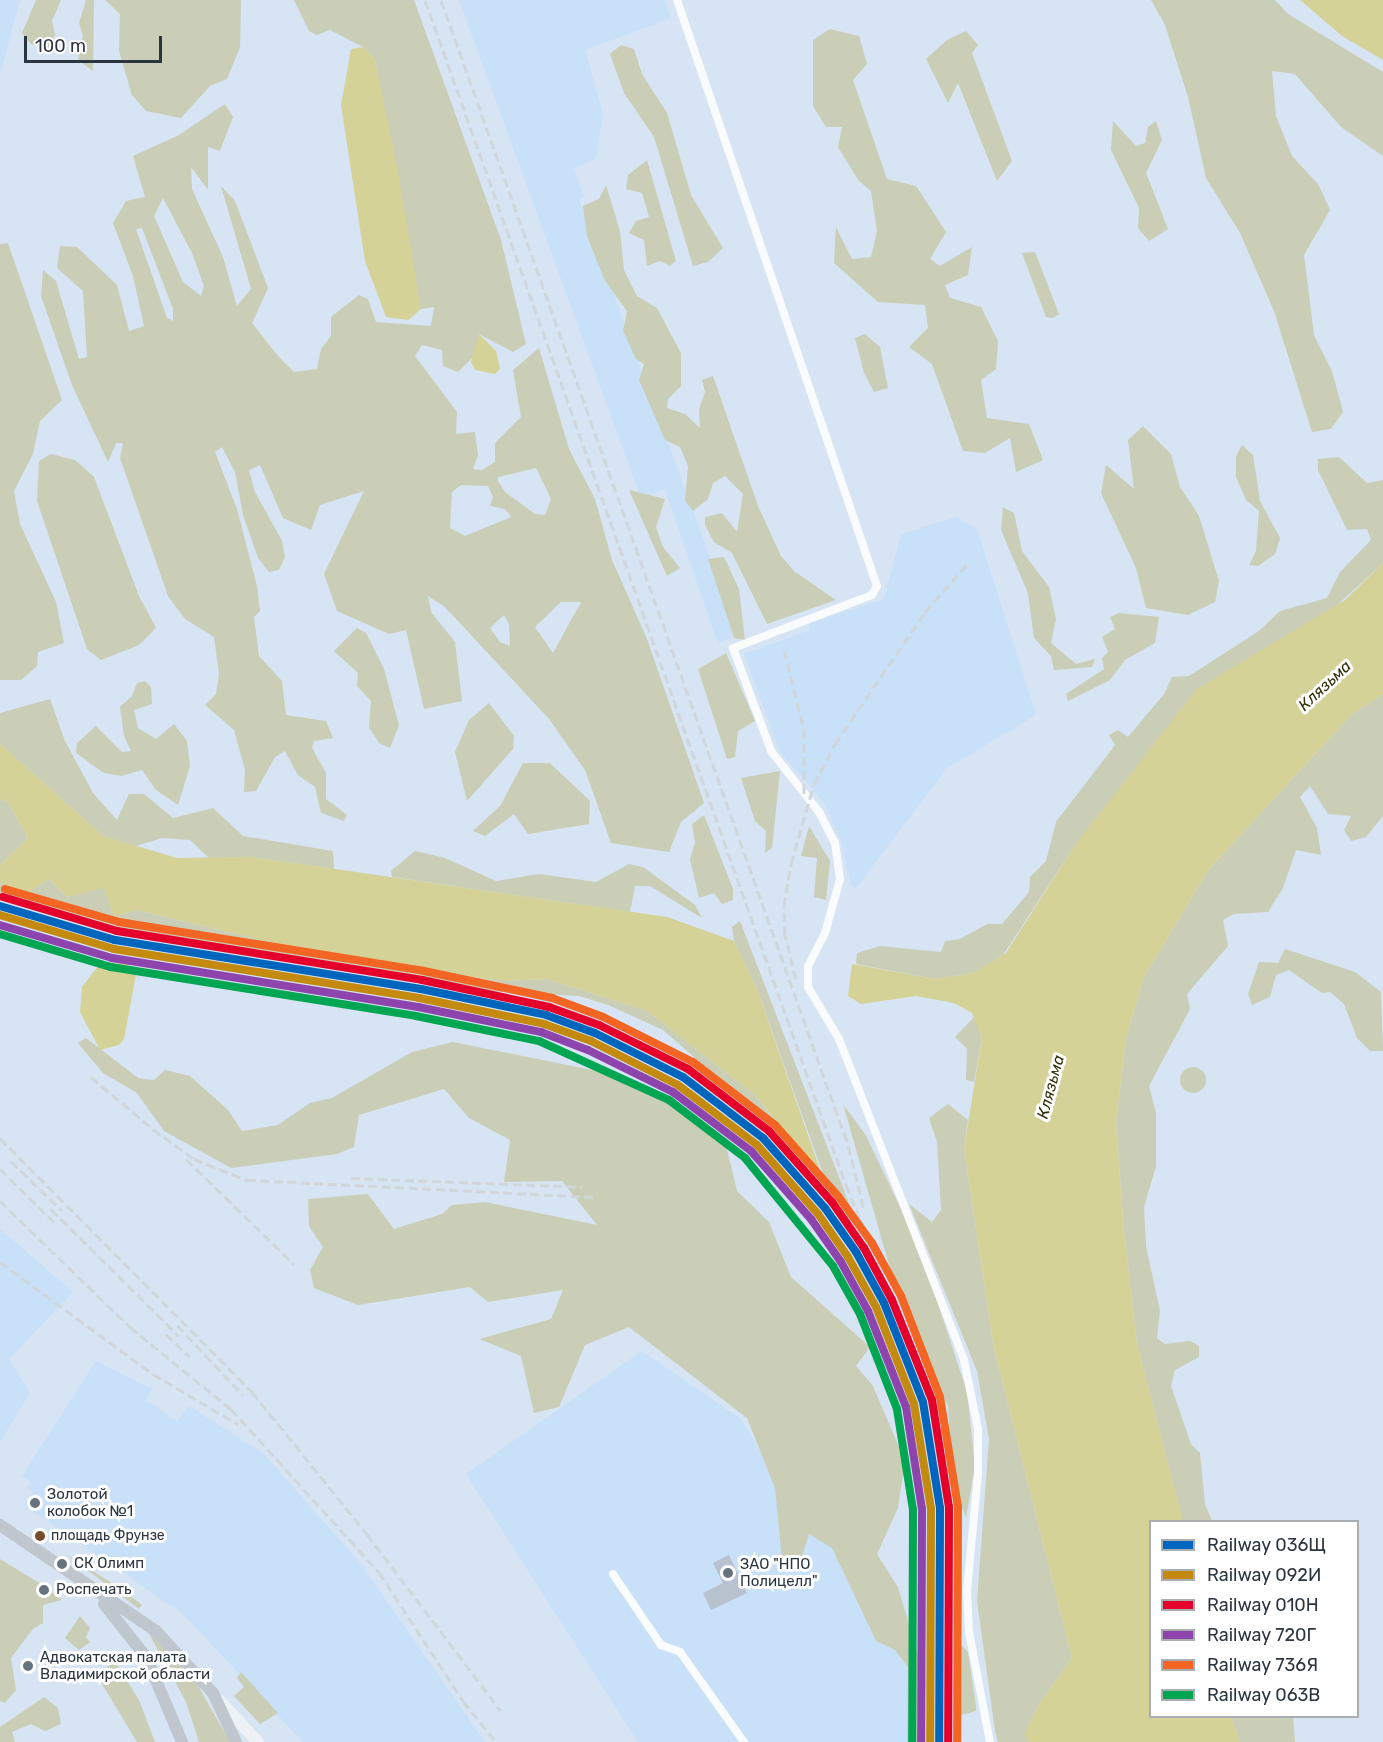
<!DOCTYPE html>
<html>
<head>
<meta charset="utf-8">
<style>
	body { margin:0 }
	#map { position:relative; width:1383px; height:1742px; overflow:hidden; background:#d6e4f3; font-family:Rubik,sans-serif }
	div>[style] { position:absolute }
	.built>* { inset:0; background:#c8e0f8 }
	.green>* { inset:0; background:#caceb7 }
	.round { border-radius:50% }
	.water>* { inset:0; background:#d5d297 }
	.building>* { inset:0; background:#b7c2ce }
	.street>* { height:8px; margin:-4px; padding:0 4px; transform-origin:4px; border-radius:4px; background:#f9fbfd }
	.secondary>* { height:12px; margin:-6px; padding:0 6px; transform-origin:6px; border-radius:6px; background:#eef2f6 }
	.primary>* { height:12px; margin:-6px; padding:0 6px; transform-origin:6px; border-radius:6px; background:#c0c6ce }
	.rail>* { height:3px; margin-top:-1.5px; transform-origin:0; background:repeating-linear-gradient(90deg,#d1d6da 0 9px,transparent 0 13.5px) }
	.rail-1>* { height:8px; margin:-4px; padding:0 4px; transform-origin:4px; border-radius:4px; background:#0065bd }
	.rail-2>* { height:8px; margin:-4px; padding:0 4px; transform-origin:4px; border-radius:4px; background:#c48a10 }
	.rail-3>* { height:8px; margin:-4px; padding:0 4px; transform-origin:4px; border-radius:4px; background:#e4002b }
	.rail-4>* { height:8px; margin:-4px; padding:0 4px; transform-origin:4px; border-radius:4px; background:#8e44ad }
	.rail-5>* { height:8px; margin:-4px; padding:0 4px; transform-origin:4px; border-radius:4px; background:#f26522 }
	.rail-6>* { height:8px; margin:-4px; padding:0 4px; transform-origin:4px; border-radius:4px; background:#00a651 }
	.dots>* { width:16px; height:16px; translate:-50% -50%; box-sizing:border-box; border:3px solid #fff; border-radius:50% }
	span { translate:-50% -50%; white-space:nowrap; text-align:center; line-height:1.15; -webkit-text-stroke:6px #fff; paint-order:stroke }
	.bus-label { font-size:14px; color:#2b3540 }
	.left { translate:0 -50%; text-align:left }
	.poi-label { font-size:15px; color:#2b3540 }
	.water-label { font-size:16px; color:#343007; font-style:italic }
	.legend { position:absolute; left:1149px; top:1520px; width:210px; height:198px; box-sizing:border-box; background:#fff; border:2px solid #aaaeb3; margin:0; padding:8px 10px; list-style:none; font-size:18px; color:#2b3540 }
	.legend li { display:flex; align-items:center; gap:12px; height:30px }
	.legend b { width:30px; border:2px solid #aaaeb3 }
	.scale { position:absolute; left:24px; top:36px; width:138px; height:27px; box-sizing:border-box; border:3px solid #2b3540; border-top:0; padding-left:8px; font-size:18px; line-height:21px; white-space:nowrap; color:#2b3540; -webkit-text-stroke:4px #fff; paint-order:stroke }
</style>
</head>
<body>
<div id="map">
	<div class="built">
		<i style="clip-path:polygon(0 0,20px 0,0 75px)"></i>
		<i style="clip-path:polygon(459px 0,664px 0,671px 18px,585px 50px,603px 114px,596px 158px,574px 169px,584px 196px,579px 199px,738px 634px,718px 644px,665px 489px,641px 498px)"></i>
		<i style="clip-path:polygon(956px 517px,977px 529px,1036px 715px,946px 769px,856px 888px,851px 886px,842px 844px,825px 804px,780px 752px,744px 654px,810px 630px,808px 624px,884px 599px,901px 534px)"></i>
		<i style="clip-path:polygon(0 1229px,73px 1292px,9px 1359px,30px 1393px,0 1442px)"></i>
		<i style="clip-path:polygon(642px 1351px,742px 1420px,768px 1465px,845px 1551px,908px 1667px,917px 1742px,638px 1742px,466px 1474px)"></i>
		<i style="clip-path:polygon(96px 1361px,152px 1389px,146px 1400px,177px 1421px,189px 1406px,264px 1454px,360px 1563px,485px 1742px,303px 1742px,183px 1614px,24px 1505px,33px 1492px,27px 1488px,31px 1482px,22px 1476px)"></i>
	</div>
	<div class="green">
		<i style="clip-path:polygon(36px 0,61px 0,52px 21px,55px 35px,47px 49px,31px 44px,22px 33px)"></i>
		<i style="clip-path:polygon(86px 0,94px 0,93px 71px,78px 60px,83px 36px,79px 23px)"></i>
		<i style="clip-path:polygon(105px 0,241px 0,240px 47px,227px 79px,210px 86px,181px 118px,146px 111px,132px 95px,119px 51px,120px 14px)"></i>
		<i style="clip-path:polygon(evenodd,294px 0,414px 0,501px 240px,526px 344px,513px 352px,479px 334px,475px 355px,458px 372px,443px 366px,442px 350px,422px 345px,415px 356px,457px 412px,456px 434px,475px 432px,478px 456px,473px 469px,482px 470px,495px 462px,495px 443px,521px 417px,513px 370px,539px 348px,569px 449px,595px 499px,612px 560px,647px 639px,704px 803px,681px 822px,669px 852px,611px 843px,585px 770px,549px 719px,445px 607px,428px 596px,431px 612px,455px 642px,462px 701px,424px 709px,406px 630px,389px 634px,337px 611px,324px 574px,364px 491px,320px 505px,311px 530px,283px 518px,260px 465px,249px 470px,255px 492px,282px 541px,285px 557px,279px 570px,269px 572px,258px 558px,243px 515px,235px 472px,222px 447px,215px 452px,237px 509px,257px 586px,260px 611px,254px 617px,259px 656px,282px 681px,286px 715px,326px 721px,333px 738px,314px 741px,312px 748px,326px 773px,326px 799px,347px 815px,344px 821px,321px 813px,315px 787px,298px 775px,285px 751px,275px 757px,256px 791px,244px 792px,245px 770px,234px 730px,205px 705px,216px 694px,219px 674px,214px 637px,185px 619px,168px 596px,120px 458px,123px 443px,116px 443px,108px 462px,72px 385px,41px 296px,43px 270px,56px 281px,79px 359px,87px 357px,83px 291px,57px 268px,60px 246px,77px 247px,117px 285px,129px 331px,144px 326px,133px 276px,113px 223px,126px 201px,145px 197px,133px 156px,179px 135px,225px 104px,233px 117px,220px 151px,208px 147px,208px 190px,191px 167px,192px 189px,223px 257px,237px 306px,251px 289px,221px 186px,235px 201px,268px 288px,252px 323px,278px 356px,294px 372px,317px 369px,321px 349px,331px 336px,331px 317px,359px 295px,368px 299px,376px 322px,431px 326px,434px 307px,421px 309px,375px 60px,363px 47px,330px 30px,317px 35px,309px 31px,294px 0,163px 198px,192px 253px,204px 286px,201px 296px,183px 282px,154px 216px,163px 198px,294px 0,142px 228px,173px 309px,173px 321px,167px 318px,136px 229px,142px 228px,294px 0,536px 468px,551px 499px,545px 515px,535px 514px,505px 492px,498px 481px,498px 477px,536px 468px,294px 0,461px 485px,488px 486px,493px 497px,490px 506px,505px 509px,511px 517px,465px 536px,450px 528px,452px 492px,461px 485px,294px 0,561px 602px,581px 602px,553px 653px,535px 627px,561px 602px,294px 0,504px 615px,509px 624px,510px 646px,500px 642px,490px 628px,504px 615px)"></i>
		<i style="clip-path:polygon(1151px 0,1275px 0,1288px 14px,1383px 72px,1383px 156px,1341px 127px,1295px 74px,1272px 71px,1276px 116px,1292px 156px,1318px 184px,1330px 210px,1304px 255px,1314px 335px,1332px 371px,1343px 412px,1331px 429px,1312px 432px,1274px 311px,1240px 233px,1206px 178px,1188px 97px,1165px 25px)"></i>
		<i style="clip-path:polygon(830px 29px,859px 36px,867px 64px,853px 80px,887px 179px,916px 186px,946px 232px,930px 259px,940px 266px,972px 247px,968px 275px,945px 285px,950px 298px,981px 307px,998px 341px,996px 369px,981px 380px,987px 418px,1029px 424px,1043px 460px,1016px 472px,1010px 438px,985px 453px,963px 451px,932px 364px,909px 347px,928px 328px,925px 305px,878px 302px,834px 263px,836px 227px,852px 259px,871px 257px,877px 231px,871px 191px,859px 181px,838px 147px,842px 127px,826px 127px,813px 106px,813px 40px)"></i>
		<i style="clip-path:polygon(966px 31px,978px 45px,972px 53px,1012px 161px,997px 181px,958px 83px,948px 103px,926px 59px,947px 40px)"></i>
		<i style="clip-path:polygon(621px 45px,634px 49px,642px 74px,667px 113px,691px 195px,723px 248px,708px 262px,693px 266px,654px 137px,624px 93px,610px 54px)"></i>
		<i style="clip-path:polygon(1113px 121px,1136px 146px,1145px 143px,1148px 127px,1156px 121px,1162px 140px,1146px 173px,1168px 229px,1149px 241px,1138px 228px,1139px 208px,1111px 150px)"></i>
		<i style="clip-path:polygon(647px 160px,676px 261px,670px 266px,660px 261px,647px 266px,644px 240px,629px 233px,636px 221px,649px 217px,642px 193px,626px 189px,628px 175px)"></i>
		<i style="clip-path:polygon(606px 185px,620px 231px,624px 270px,637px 296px,657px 308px,681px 353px,681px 386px,668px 399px,667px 408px,685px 414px,700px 428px,699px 409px,705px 392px,702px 380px,713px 376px,758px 506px,781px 556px,794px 571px,836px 600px,767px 624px,732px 553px,714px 542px,705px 525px,705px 517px,722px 513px,737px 532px,743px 494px,725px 476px,713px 483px,708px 499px,693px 511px,685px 500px,688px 466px,680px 447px,665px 440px,639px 380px,644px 364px,636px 359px,623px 331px,627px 311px,605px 281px,587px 236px,583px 206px,599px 199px)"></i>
		<i style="clip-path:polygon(8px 243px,62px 400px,40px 421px,33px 454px,14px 491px,20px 524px,56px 602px,64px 643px,38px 652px,37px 666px,21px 680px,0 680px,0 244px)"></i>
		<i style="clip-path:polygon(1035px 252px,1059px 314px,1053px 318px,1046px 317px,1022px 253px)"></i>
		<i style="clip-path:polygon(865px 334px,880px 347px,888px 388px,874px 392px,864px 373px,855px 338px)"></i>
		<i style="clip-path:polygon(1143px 426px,1171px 454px,1180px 487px,1199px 516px,1219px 581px,1215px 602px,1188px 615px,1146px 608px,1136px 568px,1101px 493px,1106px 465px,1134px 489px,1128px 440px)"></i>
		<i style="clip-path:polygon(1242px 445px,1253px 455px,1260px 501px,1280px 538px,1275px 554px,1258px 566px,1249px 565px,1256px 551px,1259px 511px,1246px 500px,1236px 477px,1236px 456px)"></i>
		<i style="clip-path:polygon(51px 454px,75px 460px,94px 477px,139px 596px,156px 628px,139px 645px,101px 660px,87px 649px,37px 501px,39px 461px)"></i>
		<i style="clip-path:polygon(1339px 457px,1367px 483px,1383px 480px,1383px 563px,1075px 845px,1003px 955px,973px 973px,935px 979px,856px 964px,857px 953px,880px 946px,941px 952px,945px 941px,960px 939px,987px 924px,1002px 924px,1029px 892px,1030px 877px,1046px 861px,1056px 822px,1115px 745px,1109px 735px,1118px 730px,1128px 737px,1164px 694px,1172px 677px,1189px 676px,1259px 631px,1280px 611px,1327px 598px,1340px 572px,1371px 540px,1367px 529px,1347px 530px,1318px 470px,1318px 459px)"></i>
		<i style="clip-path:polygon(629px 490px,665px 499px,656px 527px,663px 547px,680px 568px,667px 576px)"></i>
		<i style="clip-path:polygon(1003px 507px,1014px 513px,1022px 551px,1049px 587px,1056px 619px,1051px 643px,1076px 664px,1095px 659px,1092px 667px,1054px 670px,1051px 656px,1034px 638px,1028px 593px,1001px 530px)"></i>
		<i style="clip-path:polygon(724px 557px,739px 589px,745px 640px,734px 638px,708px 559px)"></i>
		<i style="clip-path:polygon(1119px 613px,1159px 617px,1155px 643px,1125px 660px,1110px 680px,1068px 701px,1066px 694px,1104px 669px,1102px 658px,1108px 652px,1102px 637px,1115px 629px,1110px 617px)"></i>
		<i style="clip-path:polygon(357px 628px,366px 633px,384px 669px,399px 725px,390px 748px,379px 743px,369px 727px,371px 701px,357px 686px,358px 673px,334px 651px)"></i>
		<i style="clip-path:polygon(726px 653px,755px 721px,738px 731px,735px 757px,727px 759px,698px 669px)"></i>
		<i style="clip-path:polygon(145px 681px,151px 687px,152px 704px,134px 710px,138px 728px,156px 739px,174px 724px,187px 741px,190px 766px,178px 805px,156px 790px,142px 770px,121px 776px,104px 773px,76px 753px,77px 743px,96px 726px,122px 752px,131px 751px,124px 736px,120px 707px,132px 696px,137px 683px)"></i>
		<i style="clip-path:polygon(1383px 694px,1383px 816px,1366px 837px,1351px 841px,1344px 830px,1351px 816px,1328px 814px,1310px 786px,1300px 797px,1317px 828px,1321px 855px,1296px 850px,1283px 888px,1268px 912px,1234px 914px,1223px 920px,1228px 946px,1187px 994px,1190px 1009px,1149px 1086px,1156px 1113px,1156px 1166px,1144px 1207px,1146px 1246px,1160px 1311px,1157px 1338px,1165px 1344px,1190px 1341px,1199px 1346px,1199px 1357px,1175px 1370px,1171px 1386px,1191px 1444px,1200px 1453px,1205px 1504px,1212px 1521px,1183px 1522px,1137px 1344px,1124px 1231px,1116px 1123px,1126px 1038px,1144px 977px,1209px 869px,1352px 714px)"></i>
		<i style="clip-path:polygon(50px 699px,65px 741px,93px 793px,117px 820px,129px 794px,144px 794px,173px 818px,213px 808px,243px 836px,333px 851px,334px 869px,252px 857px,209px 858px,190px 840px,162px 838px,136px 846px,103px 836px,0 744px,0 713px)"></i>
		<i style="clip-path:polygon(489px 703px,514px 736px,513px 749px,467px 801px,455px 752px,469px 720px)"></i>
		<i style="clip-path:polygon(523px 763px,550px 763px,590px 801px,589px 824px,528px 834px,514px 814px,485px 836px,473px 831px,500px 806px)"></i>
		<i style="clip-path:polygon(780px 771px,772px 848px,765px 853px,766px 831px,755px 821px,741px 778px)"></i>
		<i style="clip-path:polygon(0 799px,8px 802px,28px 838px,0 865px)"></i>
		<i style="clip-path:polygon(704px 815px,733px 889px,733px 900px,722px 904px,714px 893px,699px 898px,690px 859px,695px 843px,692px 824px)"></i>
		<i style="clip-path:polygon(809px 826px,830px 861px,826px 900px,814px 897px,817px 858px,801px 856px)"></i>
		<i style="clip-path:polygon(415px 851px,445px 858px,496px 881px,539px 874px,596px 882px,629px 864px,643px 867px,695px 905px,702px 918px,650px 886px,635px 886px,630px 912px,392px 877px,391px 871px)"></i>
		<i style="clip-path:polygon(49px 879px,67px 897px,104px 887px,114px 917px,136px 910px,354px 962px,501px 981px,547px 979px,647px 1011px,754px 1094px,794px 1144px,663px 1030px,608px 1005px,579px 996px,486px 991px,216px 950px,90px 923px,0 896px,0 882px,24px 895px)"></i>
		<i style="clip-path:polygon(740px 921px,854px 1216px,851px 1221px,837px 1213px,757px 989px,734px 941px,732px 927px)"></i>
		<i style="clip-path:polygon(1285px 949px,1355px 972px,1381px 992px,1383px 1051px,1370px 1051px,1357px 1038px,1344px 1004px,1330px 992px,1322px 993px,1289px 970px,1276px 975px,1270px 997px,1252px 1005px,1248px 994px,1259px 962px,1278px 963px)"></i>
		<i style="clip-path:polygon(974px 1017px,982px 1037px,974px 1082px,966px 1080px,967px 1049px,955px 1037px)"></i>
		<i style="clip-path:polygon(86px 1038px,138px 1078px,154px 1080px,165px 1070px,190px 1076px,228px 1110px,242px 1131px,278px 1125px,310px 1103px,332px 1098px,412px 1052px,453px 1042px,607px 1073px,666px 1098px,725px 1141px,737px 1191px,769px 1222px,791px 1277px,870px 1347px,856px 1366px,873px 1386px,905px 1461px,898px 1508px,877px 1554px,898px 1587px,926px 1682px,920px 1742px,907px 1742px,908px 1667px,895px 1650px,876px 1641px,832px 1548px,809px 1534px,799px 1566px,783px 1569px,775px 1488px,747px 1418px,629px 1327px,585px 1345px,559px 1407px,534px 1413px,521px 1356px,479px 1339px,551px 1319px,563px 1290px,488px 1302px,470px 1287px,358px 1305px,314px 1288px,310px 1270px,323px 1247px,309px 1226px,308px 1199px,368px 1194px,394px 1229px,442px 1214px,452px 1205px,485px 1202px,597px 1225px,562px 1181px,504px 1182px,510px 1140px,469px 1118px,444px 1089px,359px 1115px,354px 1147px,337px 1154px,231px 1168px,164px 1131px,137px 1093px,103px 1073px,78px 1043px)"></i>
		<i class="round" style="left:1180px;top:1067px;width:26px;height:26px"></i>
		<i style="clip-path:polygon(843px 1104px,865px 1134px,919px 1246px,967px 1392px,975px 1466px,966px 1518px,953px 1482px,948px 1406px,898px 1296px)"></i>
		<i style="clip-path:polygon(948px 1104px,968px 1120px,964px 1149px,994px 1349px,1072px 1658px,1038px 1706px,1025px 1734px,1030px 1742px,998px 1742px,995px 1731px,977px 1601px,989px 1439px,977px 1371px,909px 1204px,932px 1222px,941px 1210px,937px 1142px,929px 1118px)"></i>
		<i style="clip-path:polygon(63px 1552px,124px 1591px,142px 1605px,139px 1609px)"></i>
		<i style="clip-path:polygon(0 1559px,41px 1584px,39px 1590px,46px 1594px,49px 1590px,62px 1600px,43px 1605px,43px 1623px,33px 1629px,11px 1658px,16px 1690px,5px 1703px,0 1701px)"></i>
		<i style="clip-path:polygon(80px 1616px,90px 1628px,86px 1637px,90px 1642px,79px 1650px,65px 1638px)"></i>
		<i style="clip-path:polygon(147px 1630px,197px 1684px,230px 1742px,199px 1742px,186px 1702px)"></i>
		<i style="clip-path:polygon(962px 1646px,968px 1652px,976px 1706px,976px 1711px,961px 1715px,955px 1708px,953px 1690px,955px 1649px)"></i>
		<i style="clip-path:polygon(115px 1662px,139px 1700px,155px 1742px,137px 1742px,96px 1674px)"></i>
		<i style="clip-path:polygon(241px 1672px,278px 1713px,260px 1724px,234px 1696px,244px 1687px,237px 1678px)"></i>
		<i style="clip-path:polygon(44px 1697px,58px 1708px,61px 1724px,45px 1731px,31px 1724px,12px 1732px,15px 1742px,0 1742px,0 1727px)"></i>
		<i style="clip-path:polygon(1231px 1717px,1293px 1717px,1295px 1742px,1240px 1742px)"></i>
	</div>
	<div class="water">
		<i style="clip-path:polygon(1300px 0,1383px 0,1383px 60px,1342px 36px)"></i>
		<i style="clip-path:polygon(363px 47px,375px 60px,398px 172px,421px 309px,408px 320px,386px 317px,365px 261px,341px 105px,351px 49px)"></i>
		<i style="clip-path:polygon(479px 334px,496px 351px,500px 369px,495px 374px,475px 370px,471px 362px)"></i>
		<i style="clip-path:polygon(1383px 563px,1383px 694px,1352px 714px,1209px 869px,1144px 977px,1126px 1038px,1116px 1123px,1124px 1231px,1137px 1344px,1183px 1521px,1150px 1522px,1150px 1716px,1231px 1717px,1240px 1742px,1030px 1742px,1024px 1735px,1038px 1706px,1072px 1658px,994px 1349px,964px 1149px,982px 1037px,972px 1013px,954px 1003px,916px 996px,861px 1004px,848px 996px,852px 964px,935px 979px,973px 973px,1006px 953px,1075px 845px,1197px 689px,1345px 600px)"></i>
		<i style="clip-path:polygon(0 744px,103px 836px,177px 858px,252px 857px,667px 917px,734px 941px,757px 989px,823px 1178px,754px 1094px,647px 1011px,547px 979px,502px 981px,354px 962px,136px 910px,114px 917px,104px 888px,67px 897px,49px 879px,24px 895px,0 882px,0 865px,28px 838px,8px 802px,0 799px)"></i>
		<i style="clip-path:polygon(124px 963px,137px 969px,124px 1039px,119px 1045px,100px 1050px,80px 1012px,82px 987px,99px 965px)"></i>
	</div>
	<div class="building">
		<i style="clip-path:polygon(729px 1555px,747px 1593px,711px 1610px,703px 1593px,723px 1583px,713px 1563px)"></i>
	</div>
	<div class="street">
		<i style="left:677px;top:0;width:619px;rotate:71.16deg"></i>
		<i style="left:877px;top:586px;width:10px;rotate:119deg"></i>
		<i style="left:872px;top:595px;width:149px;rotate:159.1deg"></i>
		<i style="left:733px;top:648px;width:110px;rotate:69.7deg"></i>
		<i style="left:771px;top:751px;width:78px;rotate:51.8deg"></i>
		<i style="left:819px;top:812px;width:35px;rotate:63deg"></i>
		<i style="left:835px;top:843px;width:36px;rotate:82deg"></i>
		<i style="left:840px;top:879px;width:56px;rotate:105.5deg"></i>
		<i style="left:825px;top:933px;width:37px;rotate:117deg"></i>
		<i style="left:808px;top:966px;width:21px;rotate:90deg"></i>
		<i style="left:808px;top:987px;width:61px;rotate:59.2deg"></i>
		<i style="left:839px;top:1039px;width:344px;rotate:68.7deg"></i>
		<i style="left:964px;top:1360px;width:70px;rotate:78.5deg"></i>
		<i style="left:978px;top:1429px;width:45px;rotate:90deg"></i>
		<i style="left:978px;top:1474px;width:117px;rotate:95.4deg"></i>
		<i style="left:967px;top:1590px;width:42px;rotate:87.3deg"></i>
		<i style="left:969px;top:1632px;width:112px;rotate:79.2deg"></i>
		<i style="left:613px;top:1574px;width:86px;rotate:55.9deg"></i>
		<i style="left:661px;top:1645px;width:20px;rotate:20deg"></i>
		<i style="left:680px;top:1652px;width:110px;rotate:54.6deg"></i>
	</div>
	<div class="secondary">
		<i style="left:220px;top:1701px;width:56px;rotate:47.2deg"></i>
	</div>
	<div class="primary">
		<i style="left:0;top:1525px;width:189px;rotate:34.2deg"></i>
		<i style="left:156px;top:1631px;width:84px;rotate:47.4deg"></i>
		<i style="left:213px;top:1693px;width:54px;rotate:64.9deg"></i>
		<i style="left:104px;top:1604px;width:68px;rotate:51.6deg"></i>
		<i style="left:146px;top:1657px;width:92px;rotate:67deg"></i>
	</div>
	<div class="rail">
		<i style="left:425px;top:0;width:1258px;rotate:70.44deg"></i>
		<i style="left:846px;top:1185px;width:205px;rotate:68.2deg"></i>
		<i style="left:922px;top:1375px;width:66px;rotate:76deg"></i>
		<i style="left:938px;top:1439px;width:100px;rotate:83.7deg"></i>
		<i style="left:949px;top:1538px;width:204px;rotate:90.8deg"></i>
		<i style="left:441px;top:0;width:1212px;rotate:70.43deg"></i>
		<i style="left:784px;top:650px;width:82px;rotate:76deg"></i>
		<i style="left:804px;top:730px;width:65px;rotate:90deg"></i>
		<i style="left:796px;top:979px;width:45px;rotate:-104deg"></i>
		<i style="left:785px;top:935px;width:29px;rotate:-92deg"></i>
		<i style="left:784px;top:906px;width:43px;rotate:-80.5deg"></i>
		<i style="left:791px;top:864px;width:83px;rotate:-74deg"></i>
		<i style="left:814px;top:784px;width:45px;rotate:-62.3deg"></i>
		<i style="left:835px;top:744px;width:160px;rotate:-55.7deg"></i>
		<i style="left:925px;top:612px;width:65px;rotate:-48.7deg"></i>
		<i style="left:91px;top:1077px;width:90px;rotate:40deg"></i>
		<i style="left:153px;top:1129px;width:51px;rotate:36.2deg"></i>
		<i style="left:194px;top:1159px;width:57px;rotate:21.6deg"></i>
		<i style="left:247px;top:1180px;width:348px;rotate:2.8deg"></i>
		<i style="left:845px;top:1133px;width:78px;rotate:76deg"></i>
		<i style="left:0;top:1138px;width:358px;rotate:45.2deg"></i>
		<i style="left:252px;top:1392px;width:183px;rotate:51deg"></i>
		<i style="left:367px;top:1534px;width:221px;rotate:52.9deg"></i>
		<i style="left:186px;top:1159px;width:151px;rotate:44.2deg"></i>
		<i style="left:11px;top:1161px;width:71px;rotate:44.4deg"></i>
		<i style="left:0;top:1169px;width:76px;rotate:44.5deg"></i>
		<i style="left:351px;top:1178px;width:231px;rotate:2.2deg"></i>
		<i style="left:0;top:1201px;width:181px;rotate:44.1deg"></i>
		<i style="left:130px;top:1327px;width:130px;rotate:39.1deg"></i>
		<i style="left:231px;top:1409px;width:220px;rotate:47.8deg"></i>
		<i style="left:379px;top:1572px;width:154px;rotate:56.9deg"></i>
		<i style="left:463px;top:1701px;width:53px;rotate:51.2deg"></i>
		<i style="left:51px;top:1209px;width:180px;rotate:44.8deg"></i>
		<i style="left:0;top:1262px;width:190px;rotate:36.2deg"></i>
		<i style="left:153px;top:1374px;width:99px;rotate:30.5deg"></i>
		<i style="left:177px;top:1325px;width:96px;rotate:46.7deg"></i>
		<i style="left:166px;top:1334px;width:33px;rotate:44deg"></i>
	</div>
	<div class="rail-1">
		<i style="left:0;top:906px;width:120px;rotate:16.5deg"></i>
		<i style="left:115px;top:940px;width:310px;rotate:9.1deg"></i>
		<i style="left:421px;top:989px;width:128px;rotate:11.7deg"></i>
		<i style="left:546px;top:1015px;width:52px;rotate:20.2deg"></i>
		<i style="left:595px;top:1033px;width:98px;rotate:26.6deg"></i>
		<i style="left:683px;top:1077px;width:101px;rotate:37.3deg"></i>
		<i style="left:763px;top:1138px;width:94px;rotate:48.5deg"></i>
		<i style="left:825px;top:1208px;width:54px;rotate:54.8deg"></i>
		<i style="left:856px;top:1252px;width:58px;rotate:61.2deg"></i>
		<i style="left:884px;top:1303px;width:106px;rotate:68.5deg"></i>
		<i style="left:923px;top:1402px;width:107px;rotate:80.9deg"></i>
		<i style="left:940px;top:1508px;width:234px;rotate:90.2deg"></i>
	</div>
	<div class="rail-2">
		<i style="left:0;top:915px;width:119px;rotate:16.6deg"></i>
		<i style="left:114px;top:949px;width:309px;rotate:9.1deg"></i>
		<i style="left:419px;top:998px;width:128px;rotate:11.7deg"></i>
		<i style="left:544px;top:1024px;width:50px;rotate:19.9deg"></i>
		<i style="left:591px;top:1041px;width:97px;rotate:26.8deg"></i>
		<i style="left:678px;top:1085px;width:99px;rotate:37.2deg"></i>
		<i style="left:757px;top:1145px;width:92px;rotate:48.5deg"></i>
		<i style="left:818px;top:1214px;width:52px;rotate:55.1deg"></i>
		<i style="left:848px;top:1257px;width:57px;rotate:60.8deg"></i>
		<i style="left:876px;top:1307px;width:104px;rotate:68.6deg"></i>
		<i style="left:914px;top:1404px;width:106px;rotate:80.8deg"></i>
		<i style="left:931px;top:1509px;width:233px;rotate:90.2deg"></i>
	</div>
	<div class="rail-3">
		<i style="left:3px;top:897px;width:119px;rotate:16.6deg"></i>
		<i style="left:117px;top:931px;width:309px;rotate:9.1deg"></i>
		<i style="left:422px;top:980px;width:130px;rotate:12deg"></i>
		<i style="left:549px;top:1007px;width:53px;rotate:19.8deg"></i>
		<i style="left:599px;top:1025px;width:99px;rotate:26.3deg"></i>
		<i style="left:688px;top:1069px;width:102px;rotate:37.4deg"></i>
		<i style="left:769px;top:1131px;width:95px;rotate:48.4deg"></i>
		<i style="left:832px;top:1202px;width:56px;rotate:55.2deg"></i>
		<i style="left:864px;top:1248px;width:59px;rotate:61.7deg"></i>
		<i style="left:892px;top:1300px;width:108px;rotate:68.2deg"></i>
		<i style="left:932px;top:1400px;width:108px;rotate:81deg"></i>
		<i style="left:949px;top:1507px;width:235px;rotate:90.2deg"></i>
	</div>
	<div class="rail-4">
		<i style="left:0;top:925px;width:117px;rotate:16.4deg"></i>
		<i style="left:112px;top:958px;width:310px;rotate:9.1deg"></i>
		<i style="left:418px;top:1007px;width:126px;rotate:11.5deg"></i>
		<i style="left:541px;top:1032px;width:50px;rotate:21deg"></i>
		<i style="left:588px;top:1050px;width:95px;rotate:26.3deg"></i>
		<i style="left:673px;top:1092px;width:98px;rotate:37.1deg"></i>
		<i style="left:751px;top:1151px;width:91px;rotate:48.6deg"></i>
		<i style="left:811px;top:1219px;width:52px;rotate:55.1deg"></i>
		<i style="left:841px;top:1262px;width:56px;rotate:61.1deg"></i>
		<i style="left:868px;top:1311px;width:103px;rotate:68.4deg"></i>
		<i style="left:906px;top:1407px;width:103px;rotate:81.1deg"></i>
		<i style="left:922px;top:1509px;width:233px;rotate:90.2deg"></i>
	</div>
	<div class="rail-5">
		<i style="left:5px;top:889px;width:119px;rotate:16.1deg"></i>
		<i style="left:119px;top:922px;width:309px;rotate:9.1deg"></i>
		<i style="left:424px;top:971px;width:131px;rotate:11.9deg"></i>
		<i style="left:552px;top:998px;width:54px;rotate:20.4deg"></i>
		<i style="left:603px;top:1017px;width:101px;rotate:26.6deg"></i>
		<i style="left:693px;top:1062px;width:103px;rotate:37.5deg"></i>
		<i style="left:775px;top:1125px;width:95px;rotate:48.4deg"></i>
		<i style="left:838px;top:1196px;width:58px;rotate:54.1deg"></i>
		<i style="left:872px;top:1243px;width:60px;rotate:61.3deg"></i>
		<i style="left:901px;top:1296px;width:108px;rotate:68.9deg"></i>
		<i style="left:940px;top:1397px;width:111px;rotate:80.7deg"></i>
		<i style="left:958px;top:1507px;width:235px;rotate:90.2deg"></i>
	</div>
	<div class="rail-6">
		<i style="left:0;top:934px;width:116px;rotate:16.6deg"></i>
		<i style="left:111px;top:967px;width:309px;rotate:9.1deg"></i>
		<i style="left:416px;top:1016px;width:126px;rotate:11.5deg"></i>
		<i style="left:539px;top:1041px;width:143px;rotate:24.4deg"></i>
		<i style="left:669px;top:1100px;width:96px;rotate:37.3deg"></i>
		<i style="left:745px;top:1158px;width:139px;rotate:50.8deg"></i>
		<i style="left:833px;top:1266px;width:55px;rotate:60.6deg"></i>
		<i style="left:860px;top:1314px;width:102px;rotate:68.7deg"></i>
		<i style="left:897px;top:1409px;width:102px;rotate:81deg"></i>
		<i style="left:913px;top:1510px;width:232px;rotate:90.2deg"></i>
	</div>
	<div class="dots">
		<i style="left:35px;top:1503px;background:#67727f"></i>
		<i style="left:40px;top:1536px;background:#7a4b2a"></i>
		<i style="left:62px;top:1564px;background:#67727f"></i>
		<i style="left:728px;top:1573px;background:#67727f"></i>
		<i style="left:44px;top:1590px;background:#67727f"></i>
		<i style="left:28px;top:1666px;background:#67727f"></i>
	</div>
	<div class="bus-label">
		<span class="left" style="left:51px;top:1536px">площадь Фрунзе</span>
	</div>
	<div class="poi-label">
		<span class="left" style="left:47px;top:1503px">Золотой<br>колобок №1</span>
		<span class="left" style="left:74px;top:1564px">СК Олимп</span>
		<span class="left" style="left:740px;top:1573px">ЗАО "НПО<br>Полицелл"</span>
		<span class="left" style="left:56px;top:1590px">Роспечать</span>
		<span class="left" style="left:40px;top:1666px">Адвокатская палата<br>Владимирской области</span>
	</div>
	<div class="water-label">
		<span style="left:1325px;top:686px;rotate:-43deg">Клязьма</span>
		<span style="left:1051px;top:1087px;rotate:-75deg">Клязьма</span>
	</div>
	<ul class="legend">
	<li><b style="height:8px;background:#0065bd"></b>Railway 036Щ</li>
	<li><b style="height:8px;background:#c48a10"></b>Railway 092И</li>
	<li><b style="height:8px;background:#e4002b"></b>Railway 010Н</li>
	<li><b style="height:8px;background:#8e44ad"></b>Railway 720Г</li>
	<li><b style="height:8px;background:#f26522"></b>Railway 736Я</li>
	<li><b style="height:8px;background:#00a651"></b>Railway 063В</li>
	</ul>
	<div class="scale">100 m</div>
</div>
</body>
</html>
